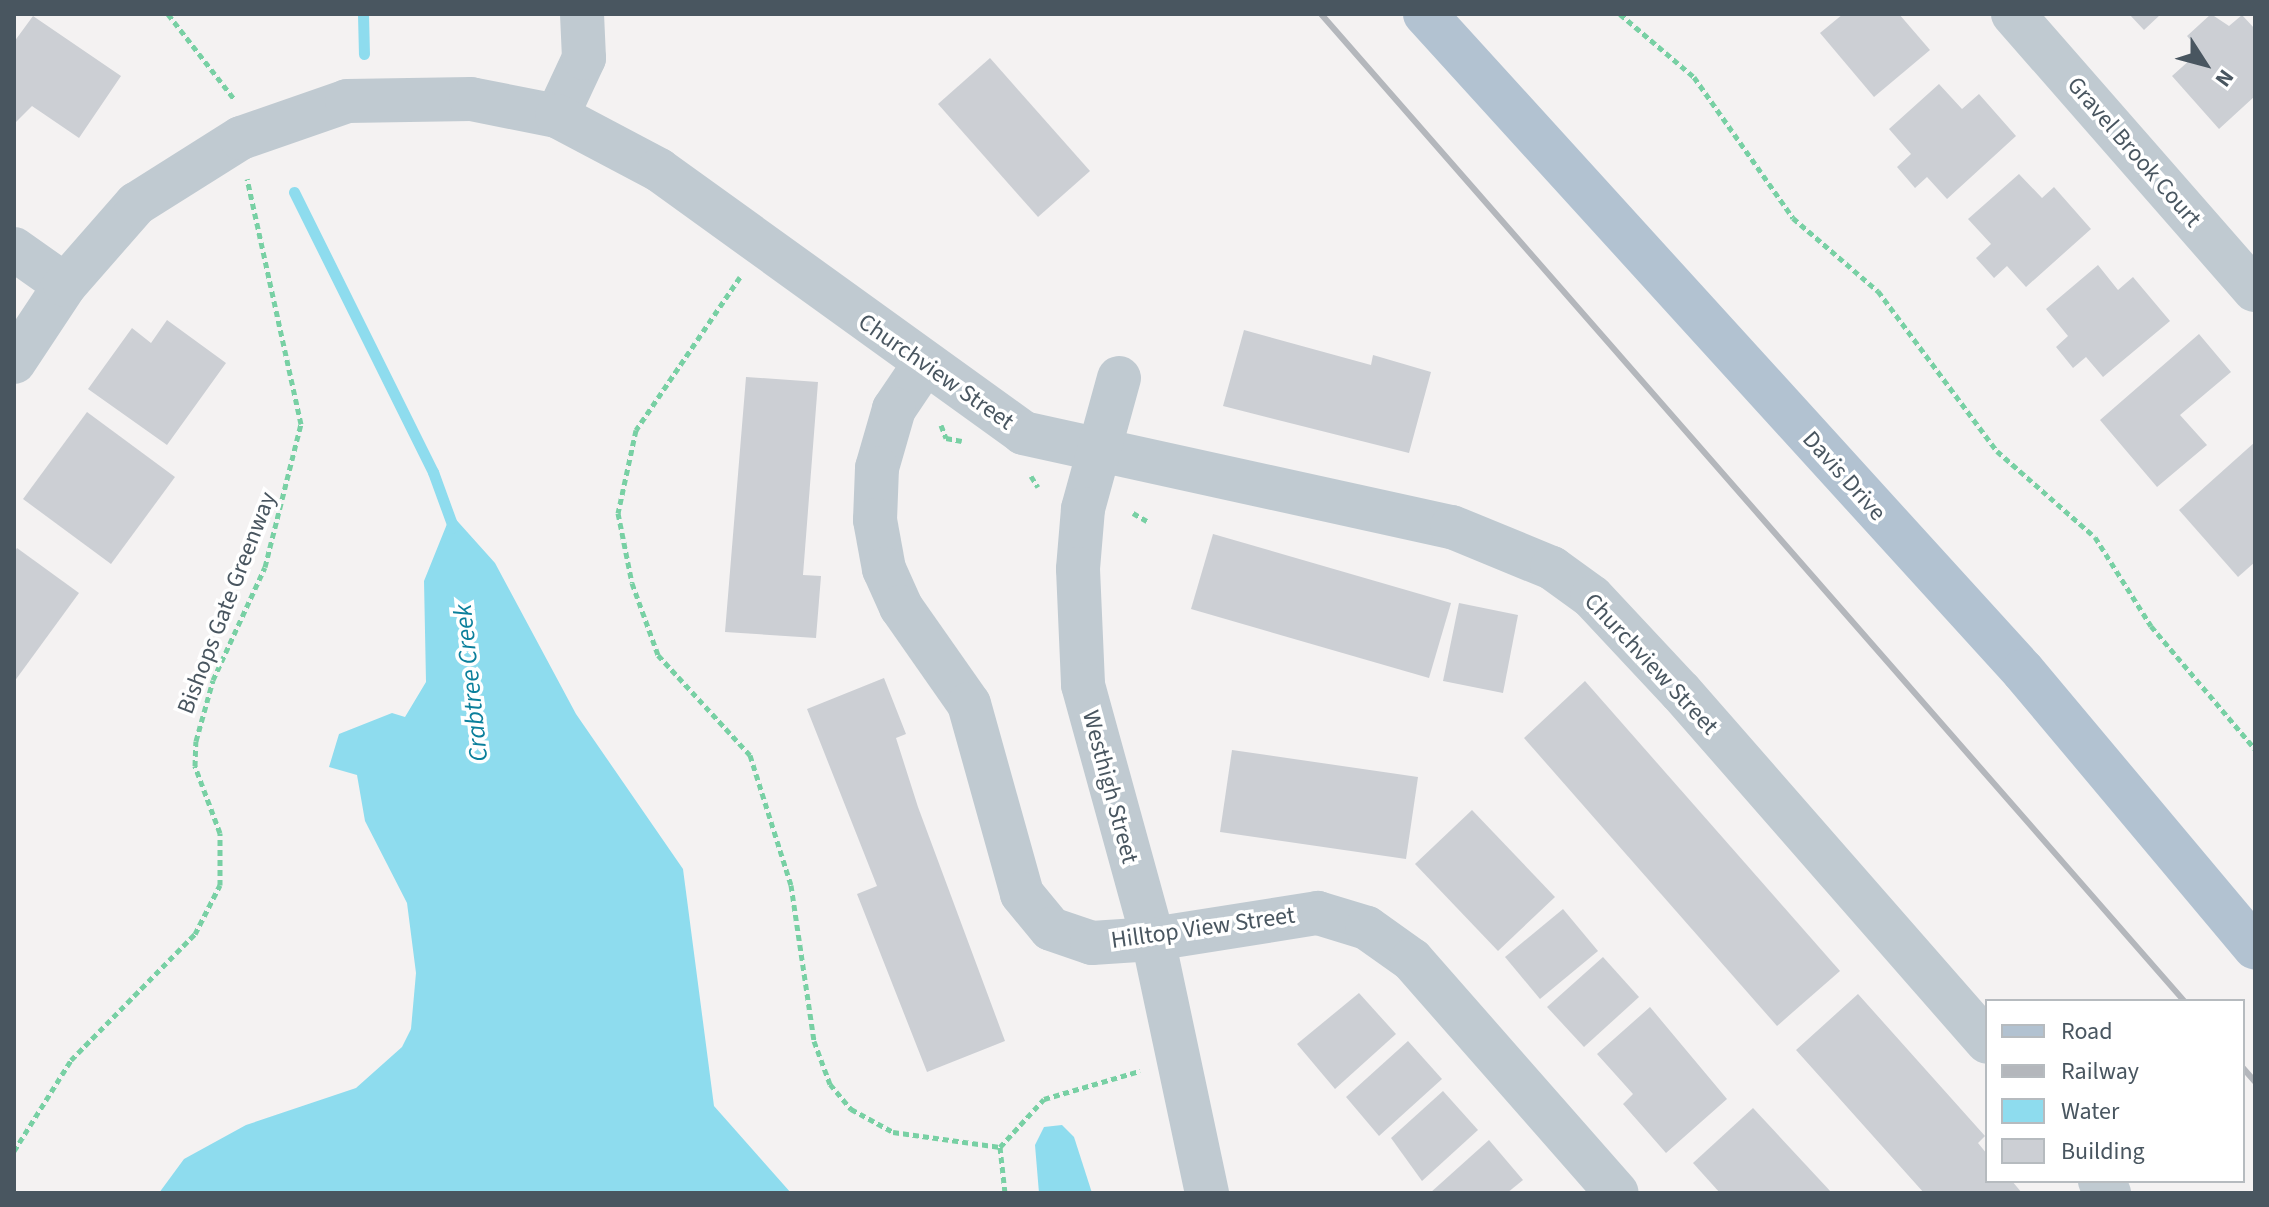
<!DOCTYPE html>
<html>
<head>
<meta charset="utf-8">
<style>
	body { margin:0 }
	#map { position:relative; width:2269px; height:1207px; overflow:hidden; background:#f4f2f2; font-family:"Source Sans 3",sans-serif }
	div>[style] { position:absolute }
	.water>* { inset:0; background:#8edcee }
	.stream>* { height:11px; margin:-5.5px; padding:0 5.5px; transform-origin:5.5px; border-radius:5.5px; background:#8edcee }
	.building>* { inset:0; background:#cccfd4 }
	.path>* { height:5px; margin-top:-2.5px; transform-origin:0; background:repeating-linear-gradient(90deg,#78d0a4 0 6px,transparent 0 10px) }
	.minor>* { height:44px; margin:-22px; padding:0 22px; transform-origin:22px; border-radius:22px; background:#c0cad1 }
	.major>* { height:44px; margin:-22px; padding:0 22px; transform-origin:22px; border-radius:22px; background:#b2c2d1 }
	.rail>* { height:6px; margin:-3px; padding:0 3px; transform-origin:3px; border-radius:3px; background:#b4b7bc }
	span { translate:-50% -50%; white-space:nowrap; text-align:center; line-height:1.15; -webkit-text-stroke:7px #fff; paint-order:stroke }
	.street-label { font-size:24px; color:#495660 }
	.water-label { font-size:26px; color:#0b7f9b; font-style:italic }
	.frame { position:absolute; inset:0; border:16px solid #495660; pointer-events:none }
	.legend { position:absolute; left:1985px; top:999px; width:260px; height:184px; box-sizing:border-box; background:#fff; border:2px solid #b6bbbf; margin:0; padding:10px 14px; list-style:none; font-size:24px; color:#495660 }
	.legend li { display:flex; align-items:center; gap:16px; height:40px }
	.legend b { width:40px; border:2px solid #b6bbbf }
	.north { position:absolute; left:2165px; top:24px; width:80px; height:80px; -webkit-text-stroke:6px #fff; paint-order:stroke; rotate:126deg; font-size:22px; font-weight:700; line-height:32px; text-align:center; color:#495660 }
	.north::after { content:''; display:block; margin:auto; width:28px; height:36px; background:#495660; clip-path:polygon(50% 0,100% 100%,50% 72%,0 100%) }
</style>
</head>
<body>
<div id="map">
	<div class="water">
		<i style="clip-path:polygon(451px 514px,495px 563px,576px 714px,683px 869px,714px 1106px,791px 1193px,159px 1193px,184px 1159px,246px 1125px,356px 1088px,402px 1047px,411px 1029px,416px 973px,407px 903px,365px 821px,357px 775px,329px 767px,339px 734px,392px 713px,405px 717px,426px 682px,424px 581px)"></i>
		<i style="clip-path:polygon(1062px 1125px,1074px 1137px,1092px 1193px,1039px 1193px,1035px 1145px,1044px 1127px)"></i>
	</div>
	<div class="stream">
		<i style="left:363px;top:14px;width:40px;rotate:88.6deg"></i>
		<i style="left:294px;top:192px;width:313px;rotate:63.6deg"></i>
		<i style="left:433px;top:472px;width:59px;rotate:70deg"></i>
	</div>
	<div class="building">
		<i style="clip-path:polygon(1843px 14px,1899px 14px,1930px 50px,1874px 97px,1820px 33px)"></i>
		<i style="clip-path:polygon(2129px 14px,2161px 14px,2144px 30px)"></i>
		<i style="clip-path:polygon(2211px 14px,2229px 26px,2242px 15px,2255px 29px,2255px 96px,2219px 129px,2172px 76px,2200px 51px,2187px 36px)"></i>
		<i style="clip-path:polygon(33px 16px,121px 76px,79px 138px,32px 106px,14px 124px,14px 42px)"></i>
		<i style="clip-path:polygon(990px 58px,1090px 171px,1038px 217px,938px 104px)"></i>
		<i style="clip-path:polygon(1939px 84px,1962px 109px,1979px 94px,2016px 136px,1947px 199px,1927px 177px,1915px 188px,1897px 167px,1911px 154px,1889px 129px)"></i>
		<i style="clip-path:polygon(2019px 174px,2042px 198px,2054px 187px,2091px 229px,2026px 287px,2007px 266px,1994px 278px,1976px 258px,1991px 244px,1968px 219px)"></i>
		<i style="clip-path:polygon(2098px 265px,2118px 290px,2133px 277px,2170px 321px,2103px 377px,2086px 357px,2073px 368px,2056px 347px,2068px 336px,2046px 309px)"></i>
		<i style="clip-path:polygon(167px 320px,226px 363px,167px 445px,88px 389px,132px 328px,151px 343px)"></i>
		<i style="clip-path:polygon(1244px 330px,1371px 365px,1373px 355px,1431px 372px,1409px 453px,1223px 406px)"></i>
		<i style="clip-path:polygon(2199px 334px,2231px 372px,2180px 415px,2207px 445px,2157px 487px,2100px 420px)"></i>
		<i style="clip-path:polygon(746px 377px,818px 382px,803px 575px,821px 576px,816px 638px,725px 632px)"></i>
		<i style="clip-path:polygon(87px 412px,175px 477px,111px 564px,23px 499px)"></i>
		<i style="clip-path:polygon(2255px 442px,2255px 562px,2238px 577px,2179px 510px)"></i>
		<i style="clip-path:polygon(1213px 534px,1451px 603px,1429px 678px,1191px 609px)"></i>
		<i style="clip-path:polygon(17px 548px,79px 593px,14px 682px,14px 553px)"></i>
		<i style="clip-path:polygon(1459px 603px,1518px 615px,1503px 693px,1443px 681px)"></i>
		<i style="clip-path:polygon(884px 678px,906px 734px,896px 738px,918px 807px,1005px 1041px,927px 1072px,857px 894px,877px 886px,807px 709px)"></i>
		<i style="clip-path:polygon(1585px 681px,1840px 971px,1777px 1026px,1524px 738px)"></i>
		<i style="clip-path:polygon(1232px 750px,1418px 777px,1406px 859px,1220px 832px)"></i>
		<i style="clip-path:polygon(1472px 810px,1555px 897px,1498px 951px,1415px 864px)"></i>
		<i style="clip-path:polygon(1563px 909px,1598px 951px,1540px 999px,1505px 957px)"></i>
		<i style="clip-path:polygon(1603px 957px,1639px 997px,1584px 1047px,1547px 1007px)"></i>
		<i style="clip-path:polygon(1359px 993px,1396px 1034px,1335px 1089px,1297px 1044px)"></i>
		<i style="clip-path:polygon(1858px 994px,1985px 1136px,1978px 1143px,1987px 1154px,1987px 1181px,2012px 1181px,2022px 1193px,1924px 1193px,1796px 1050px)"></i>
		<i style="clip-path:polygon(1650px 1007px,1727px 1099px,1666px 1153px,1623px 1104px,1633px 1094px,1597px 1054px)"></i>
		<i style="clip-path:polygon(1408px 1041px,1442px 1079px,1379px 1136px,1346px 1097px)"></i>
		<i style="clip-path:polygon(1443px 1091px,1478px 1130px,1422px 1181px,1391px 1138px)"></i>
		<i style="clip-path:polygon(1753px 1108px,1832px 1193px,1720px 1193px,1693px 1163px)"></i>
		<i style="clip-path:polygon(1489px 1140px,1523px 1180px,1507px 1193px,1430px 1193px)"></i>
	</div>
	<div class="path">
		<i style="left:168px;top:14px;width:109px;rotate:52.1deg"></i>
		<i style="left:1620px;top:14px;width:97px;rotate:40.4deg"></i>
		<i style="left:1694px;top:77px;width:172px;rotate:54.9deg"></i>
		<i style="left:1793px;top:218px;width:112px;rotate:40.7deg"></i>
		<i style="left:1878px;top:291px;width:199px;rotate:53.4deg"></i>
		<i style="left:1997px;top:451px;width:130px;rotate:41.3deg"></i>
		<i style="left:2095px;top:537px;width:105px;rotate:57.8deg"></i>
		<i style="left:2151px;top:626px;width:161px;rotate:49.8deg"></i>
		<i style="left:740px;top:277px;width:185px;rotate:124.2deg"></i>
		<i style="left:636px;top:430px;width:85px;rotate:102.2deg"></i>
		<i style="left:618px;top:513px;width:71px;rotate:78.7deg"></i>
		<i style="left:632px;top:583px;width:77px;rotate:70.1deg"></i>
		<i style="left:658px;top:655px;width:136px;rotate:47.4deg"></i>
		<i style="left:750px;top:755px;width:136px;rotate:72.5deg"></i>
		<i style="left:791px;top:885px;width:158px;rotate:81.6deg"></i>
		<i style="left:814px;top:1041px;width:46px;rotate:69.6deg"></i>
		<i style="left:830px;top:1084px;width:33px;rotate:50deg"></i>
		<i style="left:851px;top:1109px;width:48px;rotate:28.7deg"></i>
		<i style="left:893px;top:1132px;width:108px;rotate:8deg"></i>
		<i style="left:941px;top:425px;width:14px;rotate:69deg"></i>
		<i style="left:946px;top:438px;width:16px;rotate:11deg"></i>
		<i style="left:1031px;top:476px;width:13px;rotate:58deg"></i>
		<i style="left:1133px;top:513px;width:16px;rotate:30deg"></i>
		<i style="left:1000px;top:1147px;width:65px;rotate:-47.5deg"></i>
		<i style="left:1044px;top:1099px;width:100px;rotate:-16.3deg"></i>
		<i style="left:1000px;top:1147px;width:46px;rotate:83.8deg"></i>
		<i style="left:14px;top:1151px;width:107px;rotate:-57.9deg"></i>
		<i style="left:71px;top:1060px;width:177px;rotate:-45.5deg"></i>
		<i style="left:195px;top:934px;width:55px;rotate:-63deg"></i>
		<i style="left:220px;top:885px;width:52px;rotate:-90deg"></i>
		<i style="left:220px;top:833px;width:72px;rotate:-110.5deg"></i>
		<i style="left:195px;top:766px;width:25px;rotate:-88deg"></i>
		<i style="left:196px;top:741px;width:63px;rotate:-74.4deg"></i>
		<i style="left:213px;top:680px;width:124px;rotate:-65.3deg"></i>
		<i style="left:265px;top:567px;width:147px;rotate:-75.9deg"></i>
		<i style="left:301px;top:424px;width:251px;rotate:-102.4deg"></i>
	</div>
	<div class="minor">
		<i style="left:2013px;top:14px;width:367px;rotate:48.8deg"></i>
		<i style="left:557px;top:116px;width:64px;rotate:-65deg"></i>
		<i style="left:584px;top:58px;width:44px;rotate:-92.6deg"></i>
		<i style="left:14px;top:249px;width:62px;rotate:35.2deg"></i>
		<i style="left:14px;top:362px;width:92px;rotate:-56.5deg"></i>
		<i style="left:65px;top:285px;width:108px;rotate:-48.8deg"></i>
		<i style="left:136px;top:204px;width:124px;rotate:-32.2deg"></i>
		<i style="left:241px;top:138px;width:112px;rotate:-19.2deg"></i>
		<i style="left:347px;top:101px;width:124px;rotate:-0.9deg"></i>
		<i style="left:471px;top:99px;width:88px;rotate:11.2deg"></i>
		<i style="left:557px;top:116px;width:115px;rotate:27.9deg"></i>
		<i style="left:659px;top:170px;width:449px;rotate:35.8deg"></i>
		<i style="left:1023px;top:433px;width:439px;rotate:12.4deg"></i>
		<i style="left:1452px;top:527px;width:108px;rotate:22.3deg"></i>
		<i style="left:1552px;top:568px;width:49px;rotate:35.9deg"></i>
		<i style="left:1592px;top:597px;width:130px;rotate:46.9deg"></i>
		<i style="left:1681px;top:692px;width:465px;rotate:48.8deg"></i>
		<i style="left:923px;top:366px;width:52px;rotate:124deg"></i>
		<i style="left:894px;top:409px;width:61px;rotate:106.1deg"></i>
		<i style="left:877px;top:468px;width:52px;rotate:92.2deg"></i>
		<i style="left:875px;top:520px;width:50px;rotate:79.6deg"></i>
		<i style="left:884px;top:569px;width:42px;rotate:65.9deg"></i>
		<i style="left:901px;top:607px;width:118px;rotate:55deg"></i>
		<i style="left:969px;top:704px;width:197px;rotate:74.4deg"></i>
		<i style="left:1022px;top:894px;width:45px;rotate:50.4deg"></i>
		<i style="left:1051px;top:929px;width:43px;rotate:18.9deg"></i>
		<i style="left:1092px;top:943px;width:61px;rotate:-3.8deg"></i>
		<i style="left:1153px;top:939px;width:167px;rotate:-9deg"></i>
		<i style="left:1318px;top:913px;width:51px;rotate:17deg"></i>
		<i style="left:1367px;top:928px;width:55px;rotate:35.4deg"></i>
		<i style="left:1412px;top:960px;width:310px;rotate:48.7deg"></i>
		<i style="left:1119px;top:378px;width:136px;rotate:105.4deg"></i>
		<i style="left:1083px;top:509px;width:60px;rotate:94.8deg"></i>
		<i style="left:1078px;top:569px;width:116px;rotate:87.5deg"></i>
		<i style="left:1083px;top:685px;width:263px;rotate:74.6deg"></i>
		<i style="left:1153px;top:939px;width:260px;rotate:78deg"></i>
		<i style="left:2100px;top:1181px;width:15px;rotate:53deg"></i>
	</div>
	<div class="major">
		<i style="left:1425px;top:14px;width:888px;rotate:47.69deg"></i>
		<i style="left:2023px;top:671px;width:361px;rotate:50deg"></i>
	</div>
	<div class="rail">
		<i style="left:1321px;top:14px;width:1311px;rotate:48.83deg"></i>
		<i style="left:2243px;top:1068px;width:18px;rotate:49deg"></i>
	</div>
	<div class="street-label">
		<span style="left:2134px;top:152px;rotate:49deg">Gravel Brook Court</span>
		<span style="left:936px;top:372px;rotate:35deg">Churchview Street</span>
		<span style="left:1844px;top:476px;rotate:48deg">Davis Drive</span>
		<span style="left:227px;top:603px;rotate:-69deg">Bishops Gate Greenway</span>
		<span style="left:1651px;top:664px;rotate:47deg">Churchview Street</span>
		<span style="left:1110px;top:787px;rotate:75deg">Westhigh Street</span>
		<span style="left:1203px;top:928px;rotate:-8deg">Hilltop View Street</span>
	</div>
	<div class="water-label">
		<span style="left:471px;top:683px;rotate:-96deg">Crabtree Creek</span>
	</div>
	<div class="frame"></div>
	<ul class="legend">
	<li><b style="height:10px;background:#b2c2d1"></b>Road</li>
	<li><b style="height:10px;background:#b4b7bc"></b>Railway</li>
	<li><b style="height:22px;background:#8edcee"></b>Water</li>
	<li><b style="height:22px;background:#cccfd4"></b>Building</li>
	</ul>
	<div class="north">N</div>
</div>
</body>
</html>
